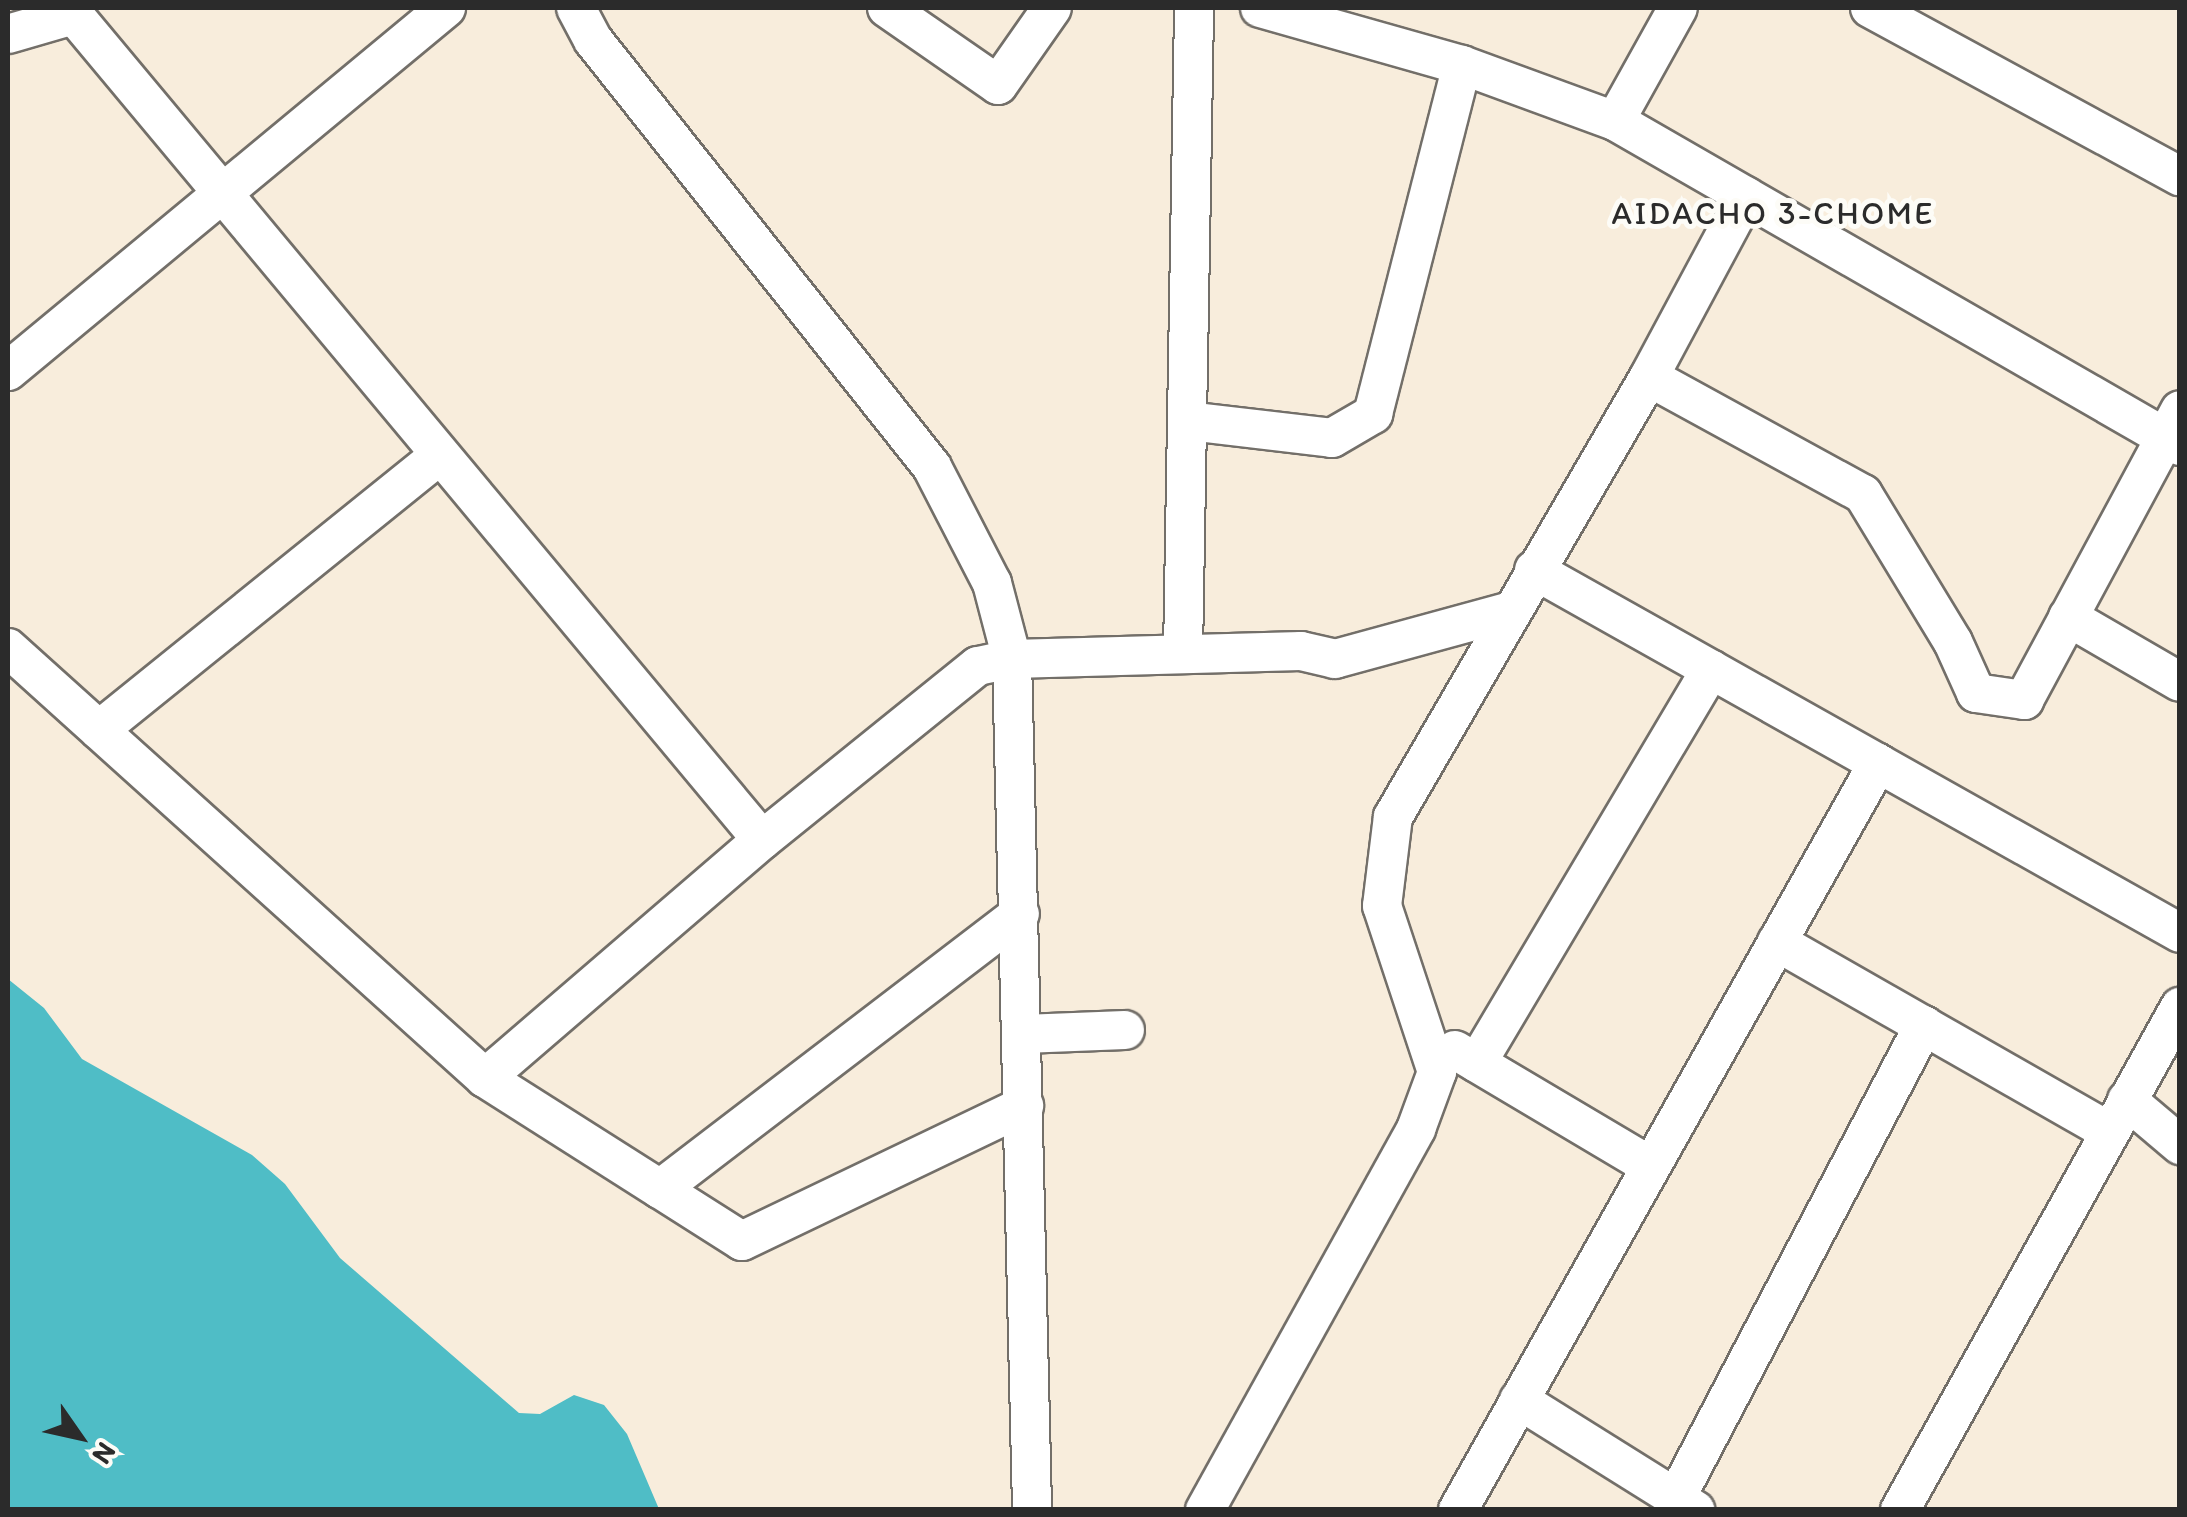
<!DOCTYPE html>
<html>
<head>
<meta charset="utf-8">
<style>
	body { margin:0 }
	#map { position:relative; width:2187px; height:1517px; overflow:hidden; background:#f8eddc; font-family:Itim,sans-serif }
	div>[style] { position:absolute }
	.water>* { inset:0; background:#4fbdc6 }
	.roads { filter:drop-shadow(2px 0 #736f69) drop-shadow(-2px 0 #736f69) drop-shadow(0 2px #736f69) drop-shadow(0 -2px #736f69) }
	.minor>* { height:38px; margin:-19px; padding:0 19px; transform-origin:19px; border-radius:19px; background:#fff }
	span { translate:-50% -50%; white-space:nowrap; text-align:center; line-height:1.15; -webkit-text-stroke:10px #fdfcf7; paint-order:stroke }
	.neighbourhood-label { font-size:32px; color:#2b2b2b; letter-spacing:2.5px }
	.frame { position:absolute; inset:0; border:10px solid #2b2b2b; pointer-events:none }
	.north { position:absolute; left:30px; top:1387px; width:100px; height:100px; -webkit-text-stroke:8px #fdfcf7; paint-order:stroke; rotate:124deg; font-size:28px; font-weight:700; line-height:40px; text-align:center; color:#2b2b2b }
	.north::after { content:''; display:block; margin:auto; width:35px; height:45px; background:#2b2b2b; clip-path:polygon(50% 0,100% 100%,50% 72%,0 100%) }
</style>
</head>
<body>
<div id="map">
	<div class="water">
		<i style="clip-path:polygon(8px 979px,44px 1008px,82px 1059px,252px 1155px,285px 1184px,340px 1258px,519px 1413px,540px 1414px,574px 1395px,604px 1405px,627px 1434px,659px 1509px,8px 1509px)"></i>
	</div>
	<div class="roads">
		<div class="minor">
			<i style="left:576px;top:8px;width:36px;rotate:62deg"></i>
			<i style="left:593px;top:40px;width:545px;rotate:51.55deg"></i>
			<i style="left:932px;top:467px;width:131px;rotate:62.7deg"></i>
			<i style="left:992px;top:583px;width:79px;rotate:75.3deg"></i>
			<i style="left:1012px;top:659px;width:851px;rotate:88.65deg"></i>
			<i style="left:887px;top:8px;width:135px;rotate:34.7deg"></i>
			<i style="left:998px;top:85px;width:94px;rotate:-55deg"></i>
			<i style="left:1260px;top:8px;width:210px;rotate:15.8deg"></i>
			<i style="left:1462px;top:65px;width:163px;rotate:20.1deg"></i>
			<i style="left:1615px;top:121px;width:652px;rotate:29.91deg"></i>
			<i style="left:1870px;top:8px;width:353px;rotate:28.5deg"></i>
			<i style="left:8px;top:34px;width:69px;rotate:-16.1deg"></i>
			<i style="left:74px;top:15px;width:1074px;rotate:50.17deg"></i>
			<i style="left:1615px;top:121px;width:129px;rotate:-60.9deg"></i>
			<i style="left:8px;top:371px;width:569px;rotate:-39.65deg"></i>
			<i style="left:1649px;top:377px;width:244px;rotate:28.7deg"></i>
			<i style="left:1863px;top:494px;width:173px;rotate:58.7deg"></i>
			<i style="left:1953px;top:642px;width:56px;rotate:65.7deg"></i>
			<i style="left:1976px;top:693px;width:49px;rotate:8.3deg"></i>
			<i style="left:2024px;top:700px;width:329px;rotate:-61.7deg"></i>
			<i style="left:1188px;top:421px;width:145px;rotate:6.7deg"></i>
			<i style="left:1332px;top:438px;width:48px;rotate:-30.3deg"></i>
			<i style="left:1373px;top:414px;width:360px;rotate:-75.7deg"></i>
			<i style="left:1534px;top:570px;width:741px;rotate:29.33deg"></i>
			<i style="left:2068px;top:617px;width:129px;rotate:30.1deg"></i>
			<i style="left:8px;top:648px;width:642px;rotate:42.03deg"></i>
			<i style="left:485px;top:1078px;width:365px;rotate:-40.7deg"></i>
			<i style="left:762px;top:840px;width:277px;rotate:-38.9deg"></i>
			<i style="left:978px;top:666px;width:35px;rotate:-12deg"></i>
			<i style="left:1012px;top:659px;width:289px;rotate:-1.6deg"></i>
			<i style="left:1301px;top:651px;width:35px;rotate:13deg"></i>
			<i style="left:1335px;top:659px;width:182px;rotate:-15.3deg"></i>
			<i style="left:1183px;top:654px;width:646px;rotate:-89.02deg"></i>
			<i style="left:99px;top:730px;width:438px;rotate:-38.9deg"></i>
			<i style="left:1777px;top:942px;width:383px;rotate:29.7deg"></i>
			<i style="left:1023px;top:1034px;width:102px;rotate:-2.2deg"></i>
			<i style="left:1455px;top:1050px;width:227px;rotate:30.7deg"></i>
			<i style="left:1477px;top:1063px;width:458px;rotate:-59.3deg"></i>
			<i style="left:485px;top:1078px;width:207px;rotate:32.4deg"></i>
			<i style="left:660px;top:1189px;width:453px;rotate:-37.4deg"></i>
			<i style="left:2127px;top:1100px;width:70px;rotate:40.3deg"></i>
			<i style="left:660px;top:1189px;width:97px;rotate:32.4deg"></i>
			<i style="left:742px;top:1241px;width:313px;rotate:-25.6deg"></i>
			<i style="left:1519px;top:1400px;width:208px;rotate:32deg"></i>
			<i style="left:1676px;top:1498px;width:534px;rotate:-62.33deg"></i>
			<i style="left:1205px;top:1510px;width:436px;rotate:-61deg"></i>
			<i style="left:1416px;top:1129px;width:61px;rotate:-69.8deg"></i>
			<i style="left:1437px;top:1072px;width:175px;rotate:-108.3deg"></i>
			<i style="left:1382px;top:906px;width:90px;rotate:-83deg"></i>
			<i style="left:1393px;top:817px;width:509px;rotate:-59.81deg"></i>
			<i style="left:1649px;top:377px;width:205px;rotate:-61.8deg"></i>
			<i style="left:1458px;top:1510px;width:857px;rotate:-60.65deg"></i>
			<i style="left:1900px;top:1510px;width:576px;rotate:-60.9deg"></i>
		</div>
	</div>
	<div class="neighbourhood-label">
		<span style="left:1773px;top:213px">AIDACHO 3-CHOME</span>
	</div>
	<div class="frame"></div>
	<div class="north">N</div>
</div>
</body>
</html>
